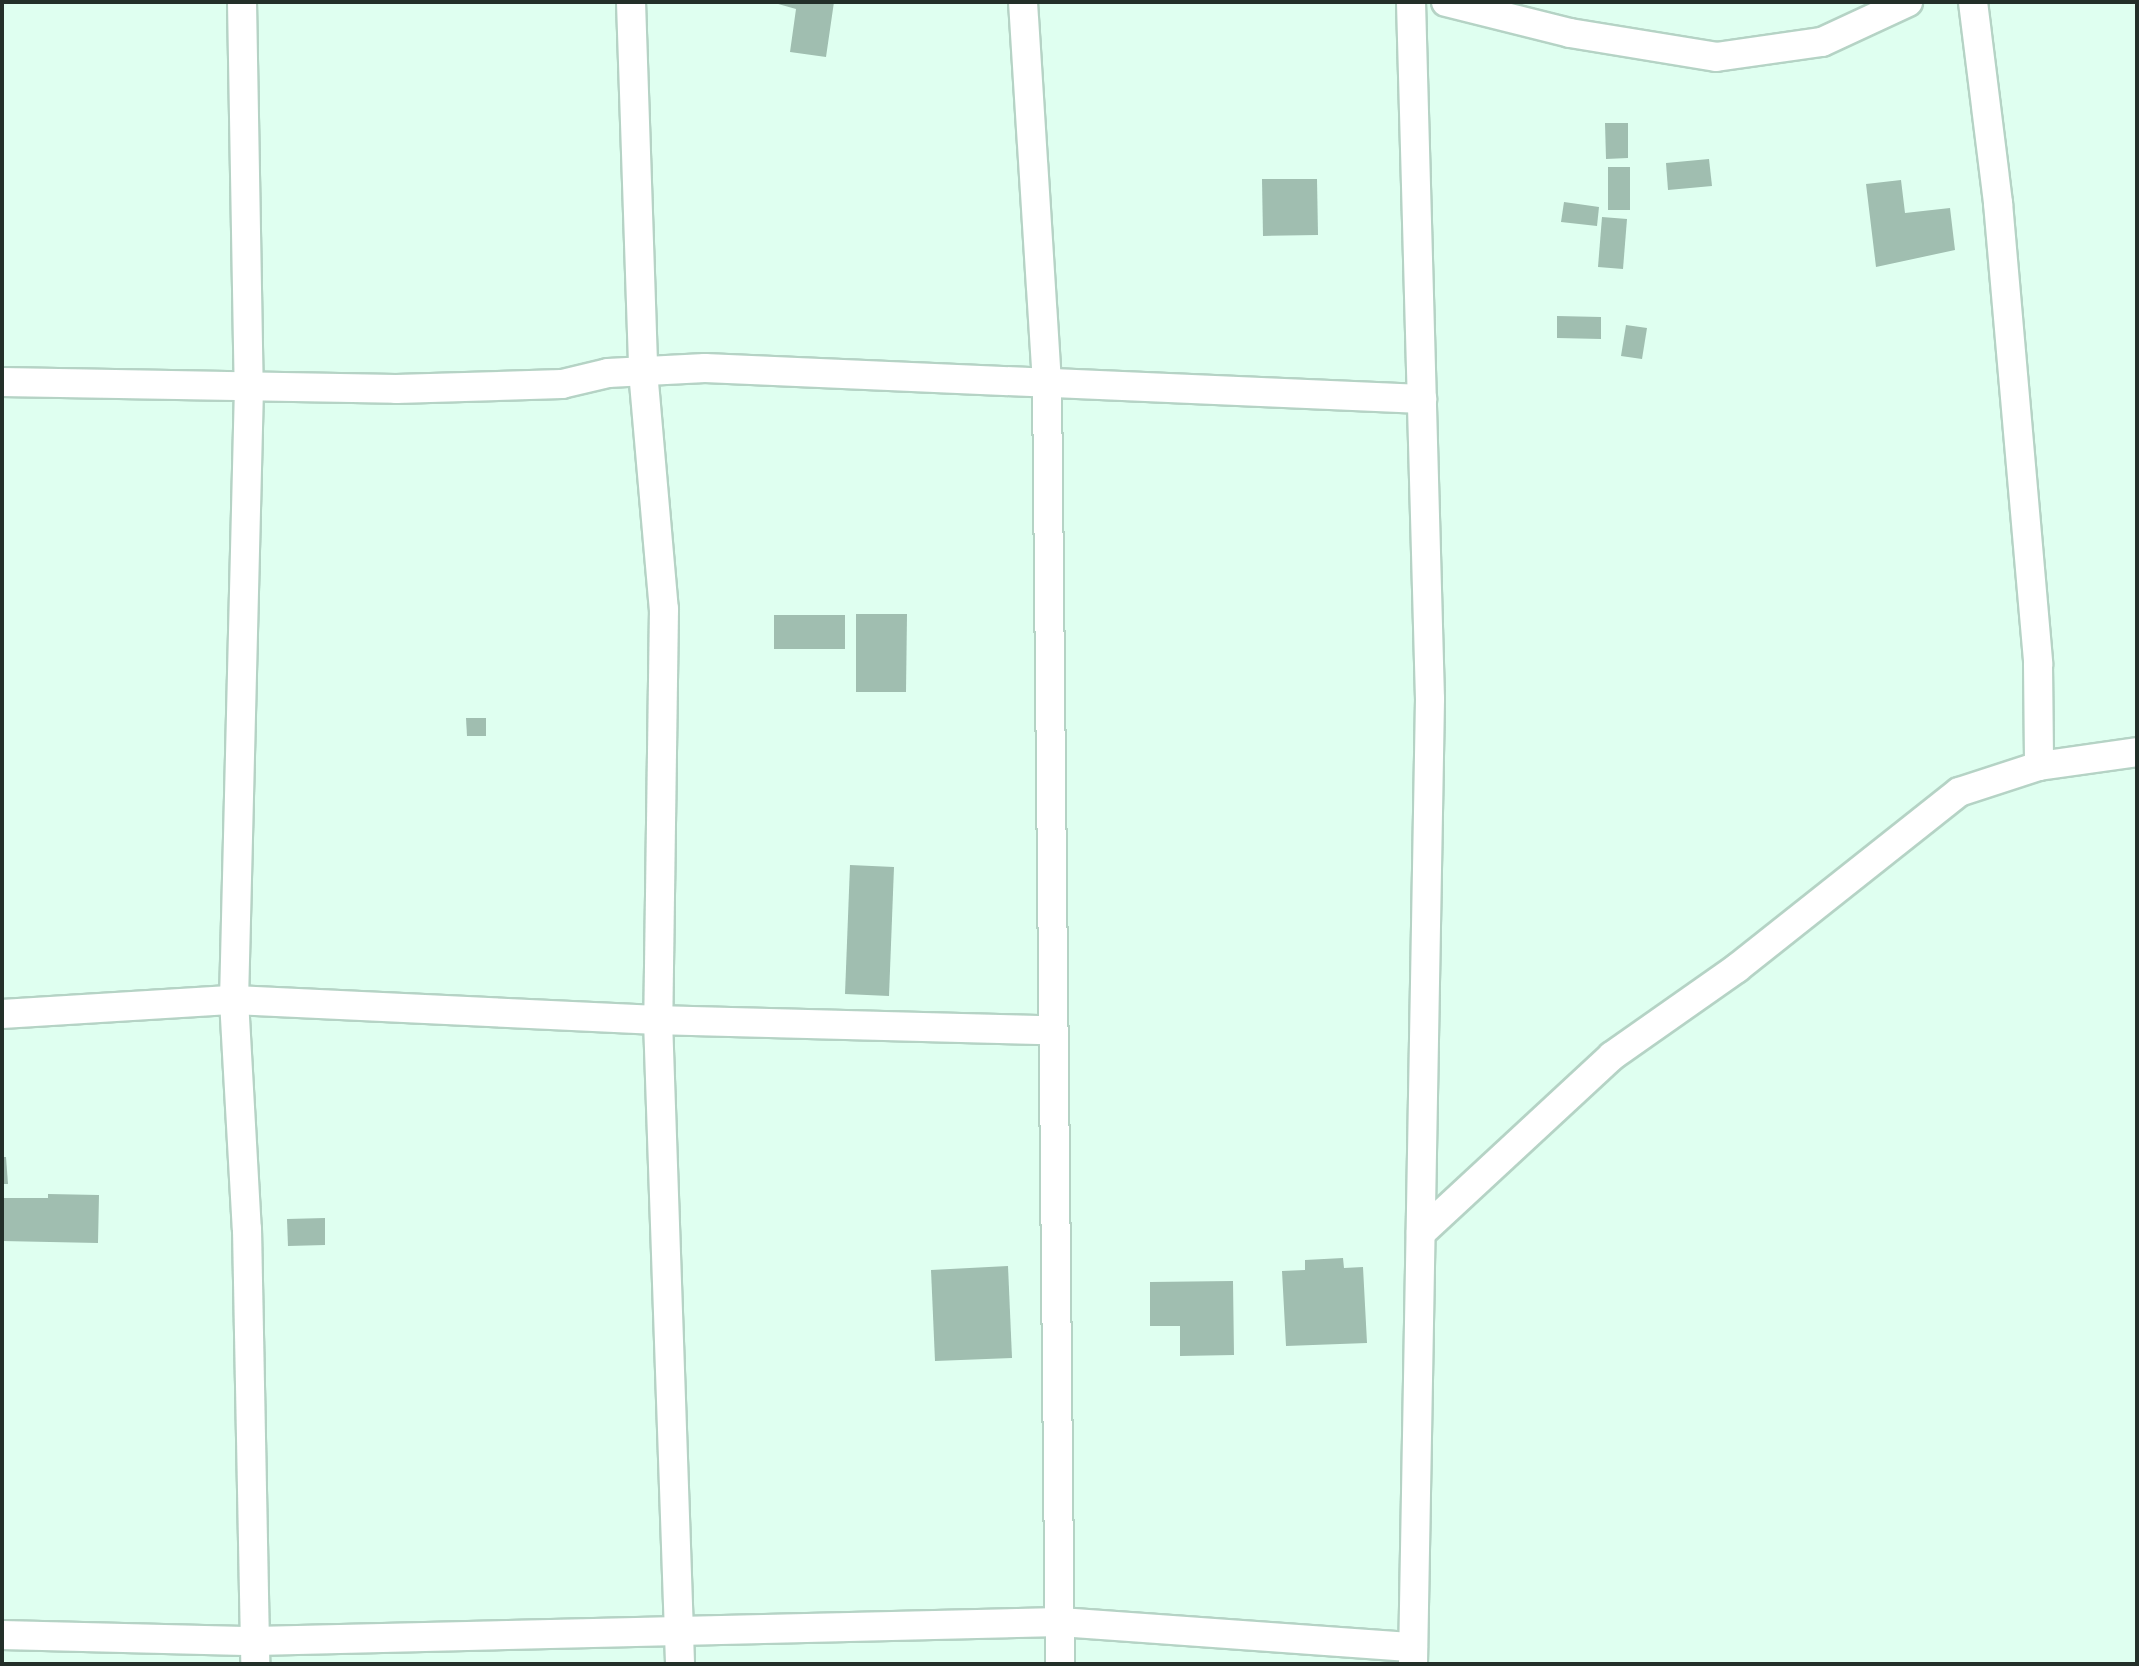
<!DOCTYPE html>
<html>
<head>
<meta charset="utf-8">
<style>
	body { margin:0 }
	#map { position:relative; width:2139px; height:1666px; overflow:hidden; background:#dffff0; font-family:Overpass,sans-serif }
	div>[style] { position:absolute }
	.building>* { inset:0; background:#a0beb0 }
	.roads { filter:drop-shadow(2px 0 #b5d3c5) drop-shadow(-2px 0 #b5d3c5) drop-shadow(0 2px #b5d3c5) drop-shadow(0 -2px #b5d3c5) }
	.minor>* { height:28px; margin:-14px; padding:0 14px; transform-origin:14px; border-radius:14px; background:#fff }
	span { translate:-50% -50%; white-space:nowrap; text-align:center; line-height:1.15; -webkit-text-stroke:7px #dffff0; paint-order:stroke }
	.frame { position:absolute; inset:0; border:4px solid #232f29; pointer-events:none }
</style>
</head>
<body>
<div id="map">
	<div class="building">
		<i style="clip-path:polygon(771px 2px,834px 2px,826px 57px,790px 52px,796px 9px)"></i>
		<i style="clip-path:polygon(1605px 123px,1628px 123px,1628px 158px,1606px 159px)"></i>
		<i style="clip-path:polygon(1709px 159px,1712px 186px,1668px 190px,1666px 163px)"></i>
		<i style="clip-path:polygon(1608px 167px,1630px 167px,1630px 210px,1608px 210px)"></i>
		<i style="clip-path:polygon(1262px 179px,1317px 179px,1318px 235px,1263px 236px)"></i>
		<i style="clip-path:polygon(1901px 180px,1905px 213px,1950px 208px,1955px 250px,1876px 267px,1866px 184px)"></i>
		<i style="clip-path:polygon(1564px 202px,1599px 207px,1597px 226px,1561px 222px)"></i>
		<i style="clip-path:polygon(1602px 217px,1627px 219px,1623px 269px,1598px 267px)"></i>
		<i style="clip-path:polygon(1557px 316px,1601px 317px,1601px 339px,1557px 338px)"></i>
		<i style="clip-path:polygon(1626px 325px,1647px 328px,1642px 359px,1621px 356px)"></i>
		<i style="clip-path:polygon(856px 614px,907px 614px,906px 692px,856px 692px)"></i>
		<i style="clip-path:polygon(774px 615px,845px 615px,845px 649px,774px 649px)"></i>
		<i style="clip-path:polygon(466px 718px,486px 718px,486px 736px,467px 736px)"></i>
		<i style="clip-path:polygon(850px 865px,894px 867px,889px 996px,845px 994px)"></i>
		<i style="clip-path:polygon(2px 1157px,6px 1157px,8px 1184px,2px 1184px)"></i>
		<i style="clip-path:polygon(48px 1194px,99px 1195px,98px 1243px,2px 1241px,2px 1198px,48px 1198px)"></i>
		<i style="clip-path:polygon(325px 1218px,325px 1245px,288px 1246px,287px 1219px)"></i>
		<i style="clip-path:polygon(1343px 1258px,1344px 1268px,1363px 1267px,1367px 1343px,1286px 1346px,1282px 1271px,1305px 1270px,1305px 1260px)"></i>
		<i style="clip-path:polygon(1008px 1266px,1012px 1358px,935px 1361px,931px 1270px)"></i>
		<i style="clip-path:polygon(1233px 1281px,1234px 1355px,1180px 1356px,1180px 1326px,1150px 1326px,1150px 1282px)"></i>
	</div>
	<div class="roads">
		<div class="minor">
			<i style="left:242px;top:2px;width:385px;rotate:89deg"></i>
			<i style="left:249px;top:387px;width:613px;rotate:91.4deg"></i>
			<i style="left:234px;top:1000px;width:229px;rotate:86.8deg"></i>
			<i style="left:247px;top:1229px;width:435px;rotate:88.9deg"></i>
			<i style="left:631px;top:2px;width:369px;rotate:88.1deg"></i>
			<i style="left:643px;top:371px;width:239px;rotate:85deg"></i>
			<i style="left:664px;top:609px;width:411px;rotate:90.8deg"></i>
			<i style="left:658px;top:1020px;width:644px;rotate:88.04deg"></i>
			<i style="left:1023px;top:2px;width:382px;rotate:86.4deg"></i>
			<i style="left:1047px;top:383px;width:1281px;rotate:89.42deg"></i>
			<i style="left:1411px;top:2px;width:697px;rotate:88.44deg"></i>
			<i style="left:1430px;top:699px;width:965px;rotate:91.01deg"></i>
			<i style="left:1446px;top:2px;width:128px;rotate:14deg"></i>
			<i style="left:1570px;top:33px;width:148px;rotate:9.3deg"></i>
			<i style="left:1716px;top:57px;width:107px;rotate:-8.1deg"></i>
			<i style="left:1822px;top:42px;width:95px;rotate:-24.9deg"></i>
			<i style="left:1973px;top:2px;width:203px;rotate:82.9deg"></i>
			<i style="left:1998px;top:203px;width:463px;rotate:85deg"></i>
			<i style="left:2038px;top:664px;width:102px;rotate:89.4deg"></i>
			<i style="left:2px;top:382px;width:394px;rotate:1deg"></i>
			<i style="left:396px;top:389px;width:166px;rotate:-1.7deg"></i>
			<i style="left:562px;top:384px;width:47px;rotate:-13.4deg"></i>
			<i style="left:608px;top:373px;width:97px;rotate:-3deg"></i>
			<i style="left:705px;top:368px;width:718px;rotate:2.48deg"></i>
			<i style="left:2px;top:1014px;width:232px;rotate:-3.5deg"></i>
			<i style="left:234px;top:1000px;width:424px;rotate:2.7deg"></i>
			<i style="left:658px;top:1020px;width:395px;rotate:1.5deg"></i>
			<i style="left:1421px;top:1233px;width:260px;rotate:-42.8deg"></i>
			<i style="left:1612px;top:1056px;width:153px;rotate:-35.1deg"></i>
			<i style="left:1737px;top:968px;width:283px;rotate:-38.4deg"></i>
			<i style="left:1959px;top:792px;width:84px;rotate:-18deg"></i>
			<i style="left:2039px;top:766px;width:99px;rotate:-8.1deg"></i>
			<i style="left:2px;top:1635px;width:253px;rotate:1.4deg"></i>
			<i style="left:255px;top:1641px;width:805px;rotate:-1.35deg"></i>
			<i style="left:1060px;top:1622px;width:354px;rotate:4.1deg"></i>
		</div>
	</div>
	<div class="frame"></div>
</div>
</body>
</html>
